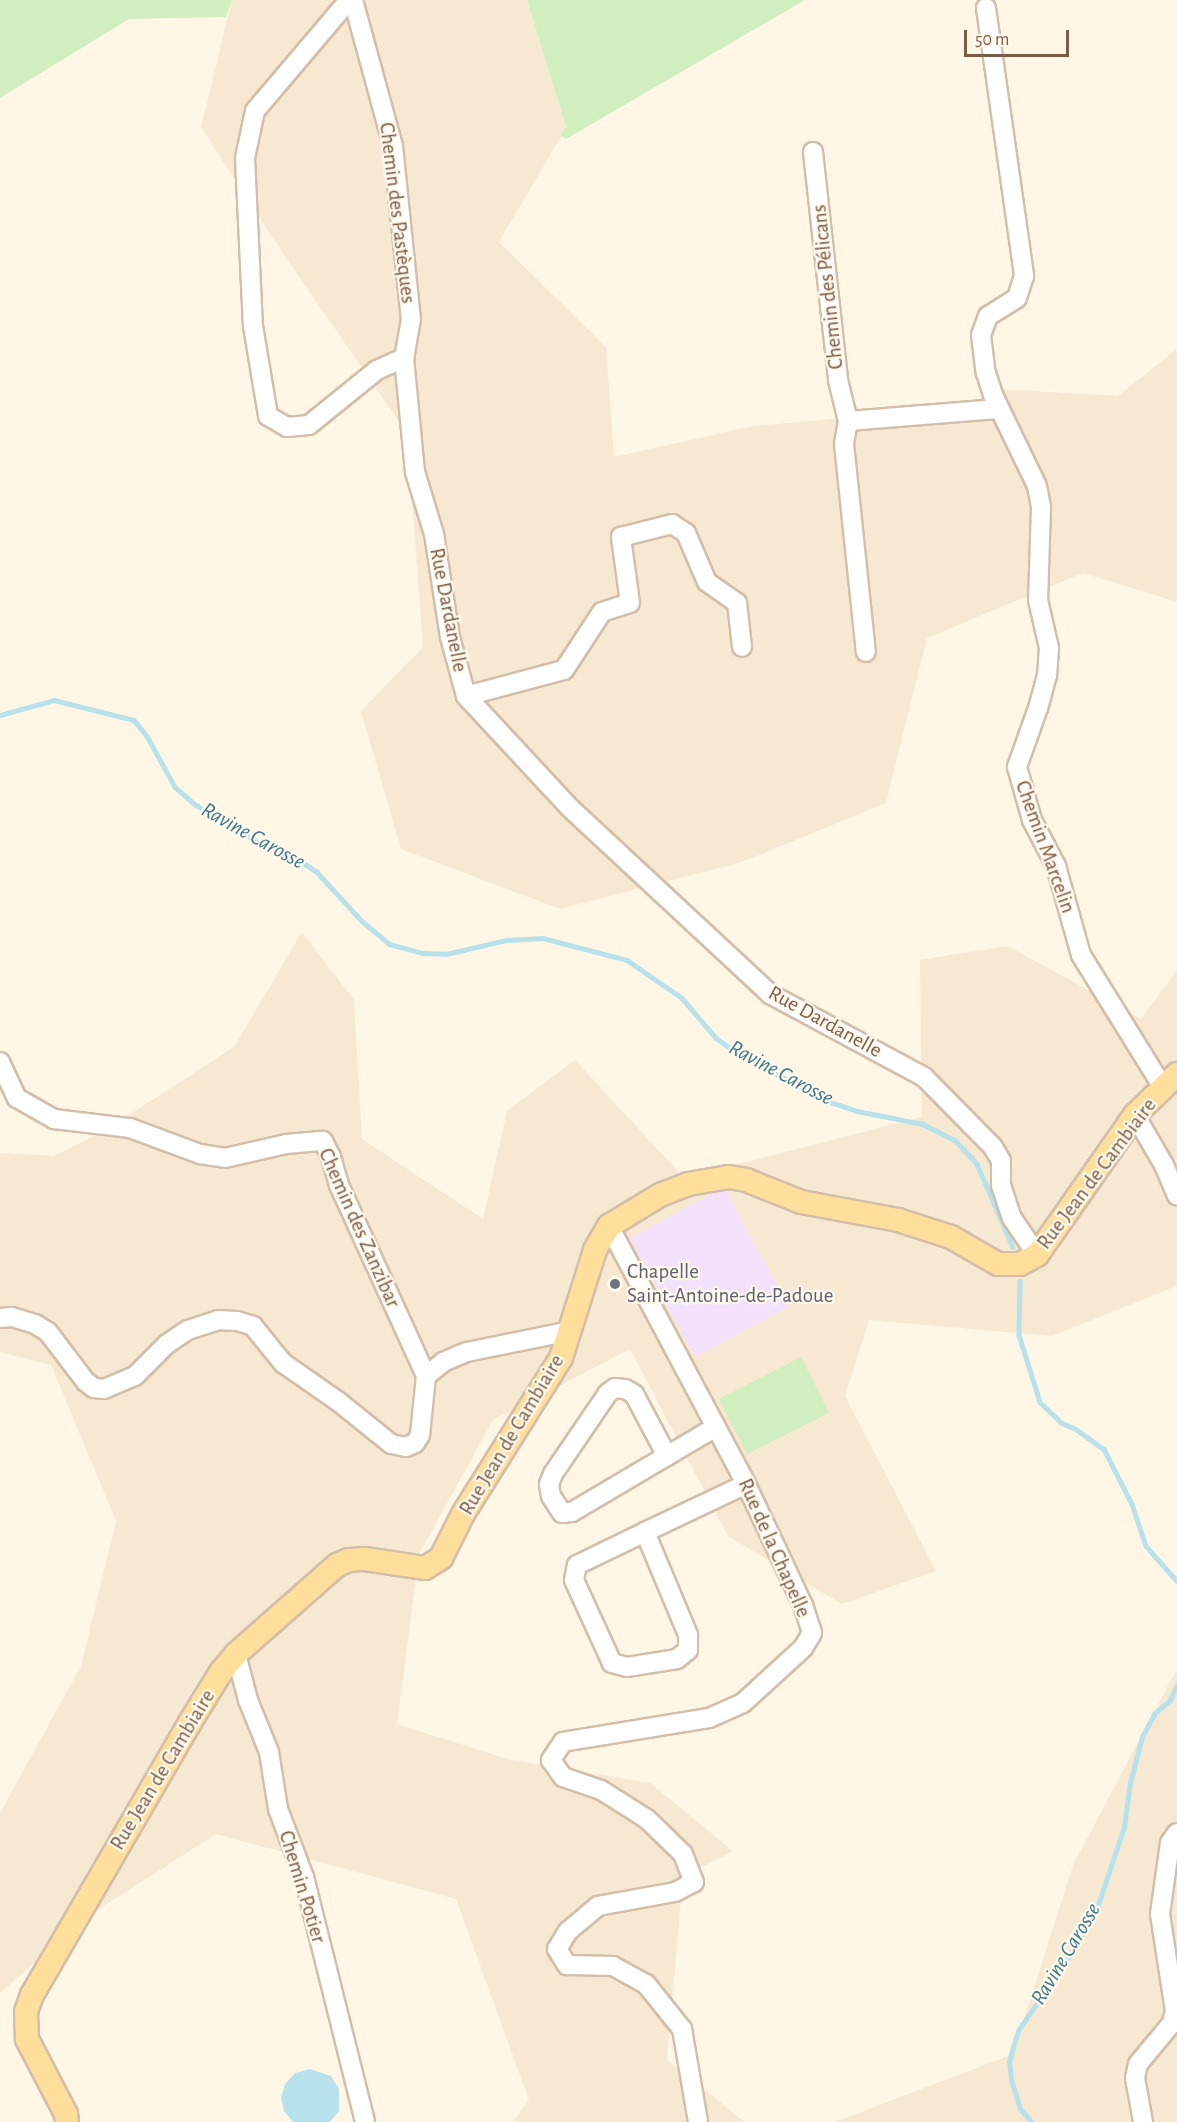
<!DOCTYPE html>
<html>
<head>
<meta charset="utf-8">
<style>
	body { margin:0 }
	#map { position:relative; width:1177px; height:2122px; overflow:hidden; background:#fff6e5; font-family:"Alegreya Sans",sans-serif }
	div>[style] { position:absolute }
	.residential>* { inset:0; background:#f7e8d2 }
	.education>* { inset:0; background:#f3e1fb }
	.green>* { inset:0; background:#d1eec1 }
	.water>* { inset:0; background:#b7e1eb }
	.stream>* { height:4.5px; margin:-2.25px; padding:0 2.25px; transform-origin:2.25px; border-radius:2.25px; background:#b7e1eb }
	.roads { filter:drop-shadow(2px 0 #d2bea9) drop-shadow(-2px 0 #d2bea9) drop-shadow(0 2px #d2bea9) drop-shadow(0 -2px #d2bea9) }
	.minor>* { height:18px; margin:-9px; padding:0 9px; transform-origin:9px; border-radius:9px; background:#fff }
	.major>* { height:22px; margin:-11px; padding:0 11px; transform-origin:11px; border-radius:11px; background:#ffdf9b }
	.dots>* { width:16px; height:16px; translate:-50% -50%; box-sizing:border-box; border:3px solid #fff9ed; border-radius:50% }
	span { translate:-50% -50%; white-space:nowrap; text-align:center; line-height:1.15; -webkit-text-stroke:4.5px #fff9ed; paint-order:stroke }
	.street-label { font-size:21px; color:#7b5c47 }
	.worship-label { font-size:21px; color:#5b616d }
	.left { translate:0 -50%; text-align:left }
	.water-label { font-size:22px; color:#3b7889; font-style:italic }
	.scale { position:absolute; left:964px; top:30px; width:105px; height:27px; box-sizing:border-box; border:3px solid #7b5c47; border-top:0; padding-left:8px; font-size:18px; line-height:21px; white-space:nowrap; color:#7b5c47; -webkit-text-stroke:4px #fff9ed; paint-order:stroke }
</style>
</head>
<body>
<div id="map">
	<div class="residential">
		<i style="clip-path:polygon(232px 0,527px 0,566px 128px,499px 242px,606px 347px,614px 457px,753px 426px,1005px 404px,1000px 389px,1118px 396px,1177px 349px,1177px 602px,1083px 573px,927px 638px,886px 803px,742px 862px,560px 909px,401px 849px,361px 711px,423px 647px,407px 433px,278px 246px,201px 127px)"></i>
		<i style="clip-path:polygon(302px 932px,354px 1000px,362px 1139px,483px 1219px,507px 1111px,575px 1060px,684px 1178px,922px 1117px,920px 960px,1008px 946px,1141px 1019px,1177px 970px,1177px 1286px,1052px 1336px,869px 1320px,845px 1396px,936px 1571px,842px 1604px,728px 1536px,630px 1349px,493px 1420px,419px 1554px,397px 1724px,511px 1760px,650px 1783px,733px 1851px,683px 1877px,667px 2060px,745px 2122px,513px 2122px,529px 2100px,456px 1899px,216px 1834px,85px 1918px,0 1993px,0 1813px,81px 1666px,116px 1521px,51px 1365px,0 1352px,0 1153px,54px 1156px,104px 1131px,234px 1047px)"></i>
		<i style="clip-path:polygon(1177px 1669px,1177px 2122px,835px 2122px,1013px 2054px,1073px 1865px)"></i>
	</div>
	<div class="education">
		<i style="clip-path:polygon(724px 1187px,789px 1307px,695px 1357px,630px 1238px)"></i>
	</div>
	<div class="green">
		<i style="clip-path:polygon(0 0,232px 0,226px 17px,129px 19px,0 98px)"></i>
		<i style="clip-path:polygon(527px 0,805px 0,566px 139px,561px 136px,566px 127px)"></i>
		<i style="clip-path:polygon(801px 1357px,829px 1413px,747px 1454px,719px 1399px)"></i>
	</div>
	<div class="water">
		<i style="clip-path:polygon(310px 2069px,331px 2076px,339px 2089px,339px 2111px,330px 2122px,293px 2122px,284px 2111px,281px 2098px,285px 2084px,295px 2073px)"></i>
	</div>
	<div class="stream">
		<i style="left:0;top:715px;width:56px;rotate:-15.5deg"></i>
		<i style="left:54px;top:700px;width:82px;rotate:14deg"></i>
		<i style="left:134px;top:720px;width:21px;rotate:51deg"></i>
		<i style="left:147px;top:736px;width:58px;rotate:61.2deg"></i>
		<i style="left:175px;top:787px;width:28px;rotate:41deg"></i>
		<i style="left:196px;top:805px;width:76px;rotate:31deg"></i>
		<i style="left:261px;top:844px;width:32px;rotate:20deg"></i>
		<i style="left:291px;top:855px;width:30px;rotate:33deg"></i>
		<i style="left:316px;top:871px;width:68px;rotate:47.4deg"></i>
		<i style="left:362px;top:921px;width:35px;rotate:40deg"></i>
		<i style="left:389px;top:944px;width:35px;rotate:15deg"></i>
		<i style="left:423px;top:953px;width:23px;rotate:2deg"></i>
		<i style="left:446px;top:954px;width:62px;rotate:-13.1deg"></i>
		<i style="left:506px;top:940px;width:37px;rotate:-3deg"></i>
		<i style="left:543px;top:938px;width:87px;rotate:14.7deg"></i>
		<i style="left:627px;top:960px;width:67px;rotate:34.6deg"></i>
		<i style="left:682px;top:998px;width:52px;rotate:49.6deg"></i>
		<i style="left:716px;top:1038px;width:29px;rotate:35deg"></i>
		<i style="left:740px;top:1055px;width:102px;rotate:27.6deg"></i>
		<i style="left:830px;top:1102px;width:28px;rotate:18deg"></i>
		<i style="left:857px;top:1111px;width:67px;rotate:11.1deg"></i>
		<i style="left:923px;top:1124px;width:36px;rotate:27deg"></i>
		<i style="left:955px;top:1140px;width:33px;rotate:47deg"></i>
		<i style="left:977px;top:1164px;width:90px;rotate:66.6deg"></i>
		<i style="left:1020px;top:1281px;width:54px;rotate:91.1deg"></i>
		<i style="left:1019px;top:1335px;width:70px;rotate:72.6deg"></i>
		<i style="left:1040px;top:1402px;width:30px;rotate:44deg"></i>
		<i style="left:1062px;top:1423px;width:15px;rotate:23deg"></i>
		<i style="left:1076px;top:1429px;width:34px;rotate:36deg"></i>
		<i style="left:1104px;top:1449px;width:62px;rotate:63deg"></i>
		<i style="left:1132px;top:1504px;width:44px;rotate:71.6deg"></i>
		<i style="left:1146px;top:1546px;width:47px;rotate:48.5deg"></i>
		<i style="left:1031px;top:2122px;width:17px;rotate:-130deg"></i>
		<i style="left:1020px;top:2109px;width:30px;rotate:-107deg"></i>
		<i style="left:1011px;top:2080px;width:18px;rotate:-96deg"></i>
		<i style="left:1009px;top:2062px;width:16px;rotate:-75deg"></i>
		<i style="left:1013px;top:2047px;width:19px;rotate:-72deg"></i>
		<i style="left:1019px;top:2029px;width:84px;rotate:-55.2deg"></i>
		<i style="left:1067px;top:1960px;width:60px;rotate:-60deg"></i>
		<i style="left:1097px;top:1908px;width:85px;rotate:-71.6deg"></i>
		<i style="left:1124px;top:1827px;width:44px;rotate:-82.2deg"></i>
		<i style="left:1130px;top:1783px;width:48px;rotate:-75.4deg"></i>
		<i style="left:1142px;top:1737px;width:26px;rotate:-62deg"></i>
		<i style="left:1154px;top:1714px;width:21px;rotate:-41deg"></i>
		<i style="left:1170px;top:1700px;width:17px;rotate:-65deg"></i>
	</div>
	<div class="roads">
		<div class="minor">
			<i style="left:349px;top:0;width:145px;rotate:130.3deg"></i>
			<i style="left:255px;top:111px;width:48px;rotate:102deg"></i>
			<i style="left:245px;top:158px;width:168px;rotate:87.3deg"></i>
			<i style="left:253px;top:326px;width:91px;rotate:80.5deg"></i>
			<i style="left:268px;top:416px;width:22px;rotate:30deg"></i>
			<i style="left:287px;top:427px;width:22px;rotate:-5deg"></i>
			<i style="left:309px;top:425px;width:87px;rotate:-39deg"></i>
			<i style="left:377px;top:370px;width:30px;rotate:-24deg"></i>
			<i style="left:404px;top:358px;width:115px;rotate:84.5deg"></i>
			<i style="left:415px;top:472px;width:65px;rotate:73deg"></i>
			<i style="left:434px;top:534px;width:104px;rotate:81.2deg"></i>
			<i style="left:450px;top:637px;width:61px;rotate:74.8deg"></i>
			<i style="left:466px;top:696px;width:151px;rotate:47.1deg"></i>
			<i style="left:569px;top:807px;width:275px;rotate:42.9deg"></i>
			<i style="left:770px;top:994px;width:175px;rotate:28.3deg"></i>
			<i style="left:924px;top:1077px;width:98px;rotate:45.4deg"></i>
			<i style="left:993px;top:1147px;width:16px;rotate:60deg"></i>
			<i style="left:1001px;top:1161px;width:24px;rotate:90deg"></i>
			<i style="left:1001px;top:1185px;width:35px;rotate:72deg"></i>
			<i style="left:1012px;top:1218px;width:45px;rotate:56deg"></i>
			<i style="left:353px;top:0;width:151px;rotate:74.7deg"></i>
			<i style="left:393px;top:146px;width:174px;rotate:84.1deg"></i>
			<i style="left:411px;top:319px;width:40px;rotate:100deg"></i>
			<i style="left:986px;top:8px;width:271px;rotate:81.9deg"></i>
			<i style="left:1024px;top:276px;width:23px;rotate:108deg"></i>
			<i style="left:1017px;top:298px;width:34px;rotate:148deg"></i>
			<i style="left:988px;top:316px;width:20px;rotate:110deg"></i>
			<i style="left:981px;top:335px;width:38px;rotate:83deg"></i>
			<i style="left:986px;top:373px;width:23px;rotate:72deg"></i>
			<i style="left:993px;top:395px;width:101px;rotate:64.2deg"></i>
			<i style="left:1037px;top:486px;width:21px;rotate:79deg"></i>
			<i style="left:1041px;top:507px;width:93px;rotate:91.8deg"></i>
			<i style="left:1038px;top:600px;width:49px;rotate:77.1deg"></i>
			<i style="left:1049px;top:648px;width:27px;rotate:94deg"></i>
			<i style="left:1047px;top:675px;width:34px;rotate:105deg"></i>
			<i style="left:1038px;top:708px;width:63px;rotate:109.6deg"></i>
			<i style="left:1017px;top:767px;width:55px;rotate:74.2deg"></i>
			<i style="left:1032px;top:820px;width:52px;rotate:62.4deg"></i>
			<i style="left:1056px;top:866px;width:92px;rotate:74.3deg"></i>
			<i style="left:1081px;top:955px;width:155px;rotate:58.2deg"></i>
			<i style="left:813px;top:152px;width:229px;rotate:83.7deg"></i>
			<i style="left:838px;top:380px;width:42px;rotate:76.3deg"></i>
			<i style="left:848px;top:421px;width:23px;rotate:100deg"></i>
			<i style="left:844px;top:444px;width:209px;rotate:84deg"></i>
			<i style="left:848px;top:421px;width:150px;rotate:-4.6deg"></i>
			<i style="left:466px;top:696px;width:101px;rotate:-14.9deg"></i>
			<i style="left:564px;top:670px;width:69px;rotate:-56.8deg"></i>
			<i style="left:602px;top:612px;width:29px;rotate:-18deg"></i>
			<i style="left:630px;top:603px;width:67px;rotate:-97.8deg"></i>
			<i style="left:621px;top:537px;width:53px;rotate:-14.3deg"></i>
			<i style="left:672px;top:524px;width:17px;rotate:33deg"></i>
			<i style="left:686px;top:533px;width:53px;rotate:66.8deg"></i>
			<i style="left:707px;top:582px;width:37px;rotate:35deg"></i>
			<i style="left:737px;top:603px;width:44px;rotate:83.5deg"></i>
			<i style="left:0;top:1062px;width:40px;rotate:65deg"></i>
			<i style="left:17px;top:1098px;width:43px;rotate:29.6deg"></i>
			<i style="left:54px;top:1119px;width:77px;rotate:6.8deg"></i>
			<i style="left:130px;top:1128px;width:75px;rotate:20.4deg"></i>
			<i style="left:200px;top:1154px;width:25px;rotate:9deg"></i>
			<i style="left:225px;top:1158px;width:63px;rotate:-12.9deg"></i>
			<i style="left:286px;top:1144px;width:37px;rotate:-5deg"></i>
			<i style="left:323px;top:1141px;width:18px;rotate:63deg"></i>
			<i style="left:331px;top:1157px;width:29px;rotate:74deg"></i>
			<i style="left:339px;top:1185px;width:210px;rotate:65.5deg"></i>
			<i style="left:1135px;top:1115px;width:58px;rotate:59.9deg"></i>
			<i style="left:1164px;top:1165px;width:33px;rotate:67deg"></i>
			<i style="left:609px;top:1226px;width:292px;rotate:62deg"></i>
			<i style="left:746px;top:1484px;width:134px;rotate:64.8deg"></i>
			<i style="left:803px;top:1605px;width:29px;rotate:72deg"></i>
			<i style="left:812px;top:1633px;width:17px;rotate:121deg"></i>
			<i style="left:803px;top:1648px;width:81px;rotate:137.5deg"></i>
			<i style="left:743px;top:1703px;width:37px;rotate:156deg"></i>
			<i style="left:709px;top:1718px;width:148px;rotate:170.7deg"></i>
			<i style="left:563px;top:1742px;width:22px;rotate:124deg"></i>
			<i style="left:551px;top:1760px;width:21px;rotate:55deg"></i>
			<i style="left:563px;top:1777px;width:40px;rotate:18.9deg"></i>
			<i style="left:601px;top:1790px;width:54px;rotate:32.2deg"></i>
			<i style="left:647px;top:1819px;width:50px;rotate:44.2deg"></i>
			<i style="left:683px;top:1854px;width:30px;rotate:69deg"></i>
			<i style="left:694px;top:1882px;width:21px;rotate:152deg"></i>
			<i style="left:675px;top:1892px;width:78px;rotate:169.7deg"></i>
			<i style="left:598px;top:1906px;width:39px;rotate:140deg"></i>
			<i style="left:568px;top:1931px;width:21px;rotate:121deg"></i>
			<i style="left:557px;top:1949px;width:19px;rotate:58deg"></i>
			<i style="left:567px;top:1965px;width:46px;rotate:1.2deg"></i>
			<i style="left:613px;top:1966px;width:38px;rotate:29deg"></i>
			<i style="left:646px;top:1984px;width:58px;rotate:51.3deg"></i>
			<i style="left:682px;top:2029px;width:94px;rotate:80.2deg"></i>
			<i style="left:0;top:1318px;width:12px;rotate:-5deg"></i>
			<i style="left:12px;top:1317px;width:24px;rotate:17deg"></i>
			<i style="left:35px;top:1324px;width:15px;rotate:32deg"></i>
			<i style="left:48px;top:1332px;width:63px;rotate:52.8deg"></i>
			<i style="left:86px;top:1382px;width:10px;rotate:37deg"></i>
			<i style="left:94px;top:1388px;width:10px;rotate:6deg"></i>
			<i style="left:104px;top:1389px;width:34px;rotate:-23deg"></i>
			<i style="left:135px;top:1376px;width:45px;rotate:-45deg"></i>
			<i style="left:167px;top:1344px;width:25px;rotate:-34deg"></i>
			<i style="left:188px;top:1330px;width:32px;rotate:-18deg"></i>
			<i style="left:218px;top:1320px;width:19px;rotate:3deg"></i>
			<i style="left:237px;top:1321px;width:17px;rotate:17deg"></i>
			<i style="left:253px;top:1326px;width:48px;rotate:51deg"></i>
			<i style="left:283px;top:1363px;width:68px;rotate:34.9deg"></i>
			<i style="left:339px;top:1402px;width:67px;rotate:38.9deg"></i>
			<i style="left:391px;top:1444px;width:15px;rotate:11deg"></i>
			<i style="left:406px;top:1447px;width:10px;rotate:-24deg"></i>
			<i style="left:415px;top:1443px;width:9px;rotate:-58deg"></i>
			<i style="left:420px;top:1435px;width:59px;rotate:-84.2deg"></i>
			<i style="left:426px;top:1376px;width:22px;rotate:-39deg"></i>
			<i style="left:443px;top:1362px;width:26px;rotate:-23deg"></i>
			<i style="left:467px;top:1352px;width:105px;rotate:-11.5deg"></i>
			<i style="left:667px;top:1456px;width:70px;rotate:-118deg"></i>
			<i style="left:634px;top:1394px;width:10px;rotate:-151deg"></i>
			<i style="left:625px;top:1389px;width:10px;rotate:-174deg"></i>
			<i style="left:615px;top:1388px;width:9px;rotate:144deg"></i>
			<i style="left:608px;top:1393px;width:98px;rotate:124.2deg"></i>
			<i style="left:553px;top:1474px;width:11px;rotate:112deg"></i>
			<i style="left:549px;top:1484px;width:12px;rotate:81deg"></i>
			<i style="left:551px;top:1496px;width:20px;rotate:57deg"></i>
			<i style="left:562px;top:1513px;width:10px;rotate:-6deg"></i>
			<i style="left:572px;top:1512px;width:167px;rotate:-30.6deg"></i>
			<i style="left:645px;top:1532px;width:112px;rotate:67.3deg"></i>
			<i style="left:688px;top:1635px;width:15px;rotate:90deg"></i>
			<i style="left:688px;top:1650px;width:14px;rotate:141deg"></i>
			<i style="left:677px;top:1659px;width:51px;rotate:170.9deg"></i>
			<i style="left:627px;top:1667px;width:16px;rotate:-165deg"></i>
			<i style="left:612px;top:1663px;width:91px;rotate:-114.6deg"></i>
			<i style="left:574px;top:1580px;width:15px;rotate:-79deg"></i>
			<i style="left:577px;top:1565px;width:76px;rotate:-25.9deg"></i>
			<i style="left:645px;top:1532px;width:103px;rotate:-25.3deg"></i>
			<i style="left:738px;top:1488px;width:9px;rotate:-27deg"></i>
			<i style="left:236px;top:1654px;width:48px;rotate:75.4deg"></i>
			<i style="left:248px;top:1700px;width:56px;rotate:68deg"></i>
			<i style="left:269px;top:1752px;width:58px;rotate:81deg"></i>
			<i style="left:278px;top:1809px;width:73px;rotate:69.1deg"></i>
			<i style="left:304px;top:1877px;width:252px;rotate:76deg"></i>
			<i style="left:1143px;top:2122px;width:45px;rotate:-100.3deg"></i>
			<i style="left:1135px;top:2078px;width:14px;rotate:-78deg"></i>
			<i style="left:1138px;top:2064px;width:53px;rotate:-50.3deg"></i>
			<i style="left:1172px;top:2023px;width:12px;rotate:-76deg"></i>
			<i style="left:1175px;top:2011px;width:98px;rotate:-98.8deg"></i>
			<i style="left:1160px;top:1914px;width:72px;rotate:-82deg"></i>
			<i style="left:1170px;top:1843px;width:12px;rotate:-55deg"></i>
		</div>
		<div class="major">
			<i style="left:67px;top:2122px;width:8px;rotate:-97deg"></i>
			<i style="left:66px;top:2114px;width:85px;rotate:-117.5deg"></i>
			<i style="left:27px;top:2039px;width:27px;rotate:-92deg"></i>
			<i style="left:26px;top:2012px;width:18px;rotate:-71deg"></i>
			<i style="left:32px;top:1995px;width:313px;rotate:-59.9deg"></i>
			<i style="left:189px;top:1724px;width:61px;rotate:-58.4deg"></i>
			<i style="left:221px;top:1672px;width:23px;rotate:-50deg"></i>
			<i style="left:236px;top:1654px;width:135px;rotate:-41.4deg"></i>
			<i style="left:337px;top:1565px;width:13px;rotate:-23deg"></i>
			<i style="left:349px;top:1560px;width:16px;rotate:-4deg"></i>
			<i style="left:365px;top:1559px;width:61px;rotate:8.5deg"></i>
			<i style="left:425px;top:1568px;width:19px;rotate:-32deg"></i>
			<i style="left:441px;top:1558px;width:49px;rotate:-63.4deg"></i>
			<i style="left:463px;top:1514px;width:184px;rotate:-57.9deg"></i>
			<i style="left:561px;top:1358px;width:113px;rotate:-72.5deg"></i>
			<i style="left:595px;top:1250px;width:28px;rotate:-60deg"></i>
			<i style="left:609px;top:1226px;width:60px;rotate:-31.3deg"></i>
			<i style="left:660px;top:1195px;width:30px;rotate:-21deg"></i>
			<i style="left:688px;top:1184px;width:42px;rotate:-9.7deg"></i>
			<i style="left:729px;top:1177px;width:17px;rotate:10deg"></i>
			<i style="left:746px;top:1180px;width:59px;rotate:21.8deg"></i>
			<i style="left:801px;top:1202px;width:99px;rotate:10.5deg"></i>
			<i style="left:898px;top:1220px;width:56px;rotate:17.8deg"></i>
			<i style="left:951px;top:1237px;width:54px;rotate:29.9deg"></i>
			<i style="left:998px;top:1264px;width:22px"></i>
			<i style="left:1020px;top:1264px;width:19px;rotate:-28deg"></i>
			<i style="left:1037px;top:1255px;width:171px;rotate:-55deg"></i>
			<i style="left:1135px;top:1115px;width:59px;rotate:-44.3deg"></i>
		</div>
	</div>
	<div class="dots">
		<i style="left:615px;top:1284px;background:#6b7280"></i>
	</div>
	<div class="street-label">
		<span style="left:397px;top:213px;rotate:83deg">Chemin des Pastèques</span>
		<span style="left:828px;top:287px;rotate:-96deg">Chemin des Pélicans</span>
		<span style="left:448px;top:610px;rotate:79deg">Rue Dardanelle</span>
		<span style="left:1045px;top:847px;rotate:70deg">Chemin Marcelin</span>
		<span style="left:825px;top:1022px;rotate:29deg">Rue Dardanelle</span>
		<span style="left:1097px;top:1174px;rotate:-53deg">Rue Jean de Cambiaire</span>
		<span style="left:359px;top:1228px;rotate:66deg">Chemin des Zanzibar</span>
		<span style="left:512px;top:1435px;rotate:-59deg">Rue Jean de Cambiaire</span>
		<span style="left:774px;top:1548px;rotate:66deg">Rue de la Chapelle</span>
		<span style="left:163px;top:1770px;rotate:-59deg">Rue Jean de Cambiaire</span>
		<span style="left:302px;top:1887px;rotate:73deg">Chemin Potier</span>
	</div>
	<div class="worship-label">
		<span class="left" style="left:627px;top:1284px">Chapelle<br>Saint-Antoine-de-Padoue</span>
	</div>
	<div class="water-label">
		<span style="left:253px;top:836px;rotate:29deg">Ravine Carosse</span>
		<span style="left:781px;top:1073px;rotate:28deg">Ravine Carosse</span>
		<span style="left:1066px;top:1954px;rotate:-59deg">Ravine Carosse</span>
	</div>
	<div class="scale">50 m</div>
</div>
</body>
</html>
